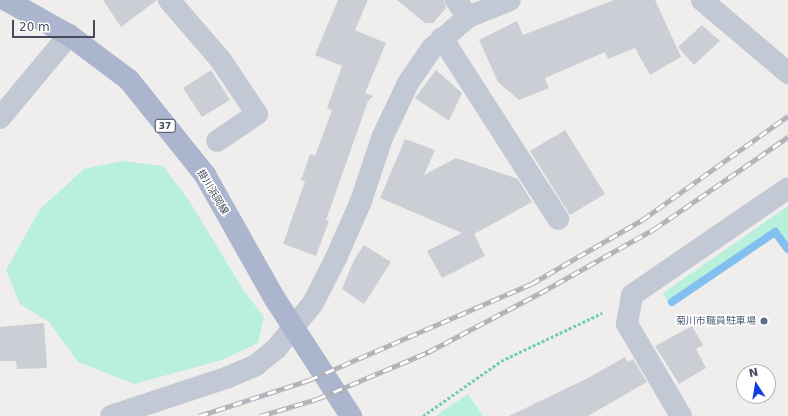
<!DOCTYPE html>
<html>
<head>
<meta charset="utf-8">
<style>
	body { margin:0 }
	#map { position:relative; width:788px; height:416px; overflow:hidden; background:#f0eeed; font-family:"DejaVu Sans","Noto Sans JP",sans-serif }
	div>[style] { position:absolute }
	.green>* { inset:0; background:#b9f0db }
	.stream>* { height:8px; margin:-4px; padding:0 4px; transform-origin:4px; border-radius:4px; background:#84c0ef }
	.building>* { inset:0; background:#ccced5 }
	.path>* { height:2.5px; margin-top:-1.25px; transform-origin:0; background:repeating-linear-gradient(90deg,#6fcfb6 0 3px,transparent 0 5px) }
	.minor>* { height:22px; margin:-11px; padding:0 11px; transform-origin:11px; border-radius:11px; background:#c3c8d5 }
	.major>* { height:22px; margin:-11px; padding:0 11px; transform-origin:11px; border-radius:11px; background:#abb5ce }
	.rail>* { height:4.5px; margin-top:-2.25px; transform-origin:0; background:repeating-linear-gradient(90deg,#fff 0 9px,#afb0b8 0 18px); box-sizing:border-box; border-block:1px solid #afb0b8 }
	.dots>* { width:11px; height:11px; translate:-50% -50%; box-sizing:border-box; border:2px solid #fff; border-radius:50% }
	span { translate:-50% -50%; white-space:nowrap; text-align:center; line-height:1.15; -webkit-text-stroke:3px #fff; paint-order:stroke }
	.shield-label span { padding:1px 3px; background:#fff; border:1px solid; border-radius:3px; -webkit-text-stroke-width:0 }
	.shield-label { font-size:9px; color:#454b5b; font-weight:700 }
	.street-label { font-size:10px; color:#454b5b }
	.service-label { font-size:10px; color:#4e5e75 }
	.right { translate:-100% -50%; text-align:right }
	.north { position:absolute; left:736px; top:364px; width:40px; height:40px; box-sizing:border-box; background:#fff; border:1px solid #b5b7bd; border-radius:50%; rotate:348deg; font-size:11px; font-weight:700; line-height:16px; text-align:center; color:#454b5b }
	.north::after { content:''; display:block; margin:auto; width:14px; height:18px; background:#113de6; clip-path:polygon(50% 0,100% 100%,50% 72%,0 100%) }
	.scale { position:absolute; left:12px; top:20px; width:83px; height:18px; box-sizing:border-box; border:2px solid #454b5b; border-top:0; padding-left:5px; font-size:12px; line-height:14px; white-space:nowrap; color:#454b5b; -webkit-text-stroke:3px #fff; paint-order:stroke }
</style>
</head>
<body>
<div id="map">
	<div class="green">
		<i style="clip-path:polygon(122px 161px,163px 166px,190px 202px,244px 291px,264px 317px,258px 343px,222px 360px,134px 384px,78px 362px,49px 322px,20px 304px,6px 270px,40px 209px,84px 169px)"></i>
		<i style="clip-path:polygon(788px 206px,788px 254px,775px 235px,669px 305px,663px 293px)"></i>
		<i style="clip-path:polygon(468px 394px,483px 416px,436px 416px,444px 410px)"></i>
	</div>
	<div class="stream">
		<i style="left:672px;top:302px;width:125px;rotate:-34.2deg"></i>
		<i style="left:775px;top:232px;width:21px;rotate:53deg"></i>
	</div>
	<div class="building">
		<i style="clip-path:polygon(103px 0,157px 0,121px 27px)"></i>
		<i style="clip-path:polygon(338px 0,368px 0,355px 30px,386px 43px,365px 93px,373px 96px,368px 101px,326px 220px,329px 221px,316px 256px,283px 244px,305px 181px,301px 180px,310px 154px,315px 156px,332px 110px,327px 108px,342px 66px,315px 55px)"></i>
		<i style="clip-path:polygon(397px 0,444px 0,446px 8px,433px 23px,425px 23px)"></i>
		<i style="clip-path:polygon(614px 0,655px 0,681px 57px,650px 75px,635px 48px,608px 59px,605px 52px,545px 78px,549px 88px,519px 100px,498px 82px,479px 40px,517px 21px,523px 35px)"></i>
		<i style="clip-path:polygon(702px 25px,720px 41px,694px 65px,678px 47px)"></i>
		<i style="clip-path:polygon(211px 70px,230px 100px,202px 117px,183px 88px)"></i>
		<i style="clip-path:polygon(436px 70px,462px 93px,449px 121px,415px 98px)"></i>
		<i style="clip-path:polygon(565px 130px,605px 194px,570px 215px,530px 151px)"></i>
		<i style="clip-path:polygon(405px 139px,435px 150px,424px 175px,456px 158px,518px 179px,532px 202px,474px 234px,485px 256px,442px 278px,427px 251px,462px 233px,380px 198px)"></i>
		<i style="clip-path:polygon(364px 245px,391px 262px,364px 304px,342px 289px,354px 260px)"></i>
		<i style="clip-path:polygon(44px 323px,47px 368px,17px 369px,16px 361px,0 361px,0 327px)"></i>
		<i style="clip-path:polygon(692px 326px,703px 345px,696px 349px,706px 368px,679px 384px,655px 346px)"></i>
		<i style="clip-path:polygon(625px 357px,628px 362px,633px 359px,647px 382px,588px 416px,509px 416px,588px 378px)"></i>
	</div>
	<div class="path">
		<i style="left:423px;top:416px;width:95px;rotate:-35.2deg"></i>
		<i style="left:501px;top:361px;width:112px;rotate:-25.4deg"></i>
	</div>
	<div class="minor">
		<i style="left:169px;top:0;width:78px;rotate:49.2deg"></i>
		<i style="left:220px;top:59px;width:66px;rotate:56.1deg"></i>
		<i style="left:257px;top:114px;width:48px;rotate:146deg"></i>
		<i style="left:456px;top:0;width:21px;rotate:55deg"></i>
		<i style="left:702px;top:0;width:113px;rotate:40.3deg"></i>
		<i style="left:442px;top:38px;width:215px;rotate:57.3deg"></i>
		<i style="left:0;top:118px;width:108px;rotate:-50.3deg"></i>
		<i style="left:111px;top:416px;width:121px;rotate:-18.3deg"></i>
		<i style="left:226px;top:378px;width:33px;rotate:-23deg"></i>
		<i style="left:256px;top:365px;width:26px;rotate:-39deg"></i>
		<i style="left:276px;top:349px;width:59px;rotate:-51.2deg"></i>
		<i style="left:313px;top:303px;width:51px;rotate:-62.9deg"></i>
		<i style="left:336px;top:258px;width:62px;rotate:-66.3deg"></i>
		<i style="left:361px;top:201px;width:66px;rotate:-71.6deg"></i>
		<i style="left:382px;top:138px;width:61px;rotate:-64.7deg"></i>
		<i style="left:408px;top:83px;width:42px;rotate:-55.6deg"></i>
		<i style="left:432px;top:48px;width:48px;rotate:-40.7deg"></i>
		<i style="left:468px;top:17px;width:45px;rotate:-22deg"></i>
		<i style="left:681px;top:416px;width:107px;rotate:-120.4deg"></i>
		<i style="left:627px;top:324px;width:29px;rotate:-80deg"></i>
		<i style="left:632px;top:295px;width:189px;rotate:-34.4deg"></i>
	</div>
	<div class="major">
		<i style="left:6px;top:0;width:72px;rotate:29.1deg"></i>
		<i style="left:69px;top:35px;width:75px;rotate:36.9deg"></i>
		<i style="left:129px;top:80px;width:122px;rotate:51.3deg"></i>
		<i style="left:205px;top:175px;width:142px;rotate:60.6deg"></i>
		<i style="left:275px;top:299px;width:140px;rotate:57deg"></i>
	</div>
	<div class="rail">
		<i style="left:199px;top:416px;width:116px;rotate:-18.1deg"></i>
		<i style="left:309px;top:380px;width:242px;rotate:-23.4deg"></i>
		<i style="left:531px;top:284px;width:128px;rotate:-30deg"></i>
		<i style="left:642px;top:220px;width:179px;rotate:-35.5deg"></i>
		<i style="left:260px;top:416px;width:59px;rotate:-16.6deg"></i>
		<i style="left:317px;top:399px;width:121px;rotate:-22.9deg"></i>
		<i style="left:428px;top:352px;width:127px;rotate:-27.8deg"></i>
		<i style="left:540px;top:293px;width:131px;rotate:-29.3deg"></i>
		<i style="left:654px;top:229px;width:163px;rotate:-34.5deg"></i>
	</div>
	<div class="dots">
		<i style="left:764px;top:321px;background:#5c6f8a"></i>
	</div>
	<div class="shield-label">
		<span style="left:165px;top:126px">37</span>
	</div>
	<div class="street-label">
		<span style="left:213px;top:192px;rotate:59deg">掛川浜岡線</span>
	</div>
	<div class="service-label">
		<span class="right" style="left:756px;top:321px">菊川市職員駐車場</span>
	</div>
	<div class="north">N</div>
	<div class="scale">20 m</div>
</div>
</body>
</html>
